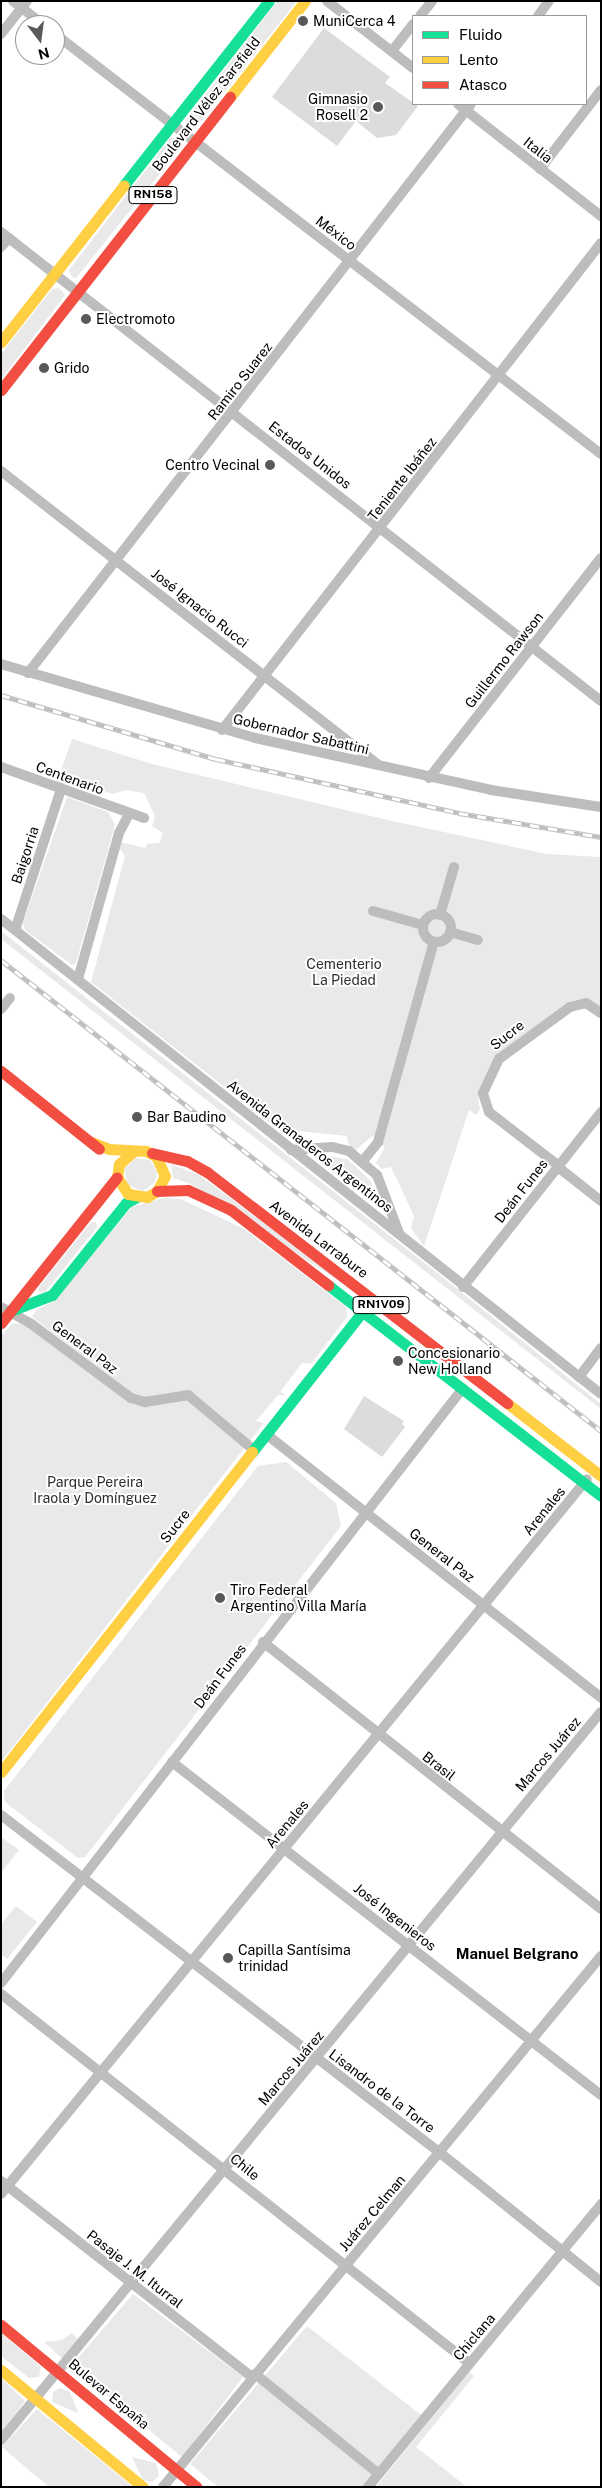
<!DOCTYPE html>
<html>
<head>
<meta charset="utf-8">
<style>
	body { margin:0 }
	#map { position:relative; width:602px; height:2488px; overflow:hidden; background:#fff; font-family:"Public Sans",sans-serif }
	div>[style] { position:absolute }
	.green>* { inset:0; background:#e9e9e9 }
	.building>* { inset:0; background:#dcdcdc }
	.street>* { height:10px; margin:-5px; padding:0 5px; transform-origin:5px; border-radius:5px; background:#bdbdbd }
	.street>.ring { margin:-5px; padding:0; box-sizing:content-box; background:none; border:10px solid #bdbdbd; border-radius:50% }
	.fast>* { height:11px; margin:-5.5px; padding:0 5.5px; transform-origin:5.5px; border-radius:5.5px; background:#16e098 }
	.slow>* { height:11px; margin:-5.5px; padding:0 5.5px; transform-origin:5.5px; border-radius:5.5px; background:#ffcf43 }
	.jam>* { height:11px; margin:-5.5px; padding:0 5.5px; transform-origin:5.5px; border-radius:5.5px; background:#f24e42 }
	.rail>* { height:5px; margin-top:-2.5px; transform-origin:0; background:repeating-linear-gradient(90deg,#fff 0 9px,#bdbdbd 0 18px); box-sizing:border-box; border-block:1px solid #bdbdbd }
	.dots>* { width:14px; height:14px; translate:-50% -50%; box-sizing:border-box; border:2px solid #fff; border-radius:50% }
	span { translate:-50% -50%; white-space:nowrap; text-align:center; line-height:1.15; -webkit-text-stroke:4px #fff; paint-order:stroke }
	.shield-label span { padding:1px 4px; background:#fff; border:1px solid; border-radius:4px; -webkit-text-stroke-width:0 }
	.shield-label { font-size:12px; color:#000; font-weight:700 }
	.poi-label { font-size:14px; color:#000 }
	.left { translate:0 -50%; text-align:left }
	.right { translate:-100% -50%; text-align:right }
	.street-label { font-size:14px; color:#000 }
	.park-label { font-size:14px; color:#2e2e2e }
	.neighbourhood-label { font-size:15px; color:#000; font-weight:700 }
	.frame { position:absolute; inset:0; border:2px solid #000; pointer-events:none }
	.legend { position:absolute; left:412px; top:15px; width:175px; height:90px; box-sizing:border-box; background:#fff; border:1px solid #999; margin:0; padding:6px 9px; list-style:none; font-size:15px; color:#000 }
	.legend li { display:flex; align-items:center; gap:10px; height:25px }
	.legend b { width:25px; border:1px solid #999 }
	.north { position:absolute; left:15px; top:15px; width:50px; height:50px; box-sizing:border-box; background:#fff; border:1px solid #999; border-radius:50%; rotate:165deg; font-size:14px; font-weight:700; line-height:20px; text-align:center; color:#000 }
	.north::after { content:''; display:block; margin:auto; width:18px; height:22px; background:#595959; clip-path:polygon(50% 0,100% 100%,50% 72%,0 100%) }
</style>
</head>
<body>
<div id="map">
	<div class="green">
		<i style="clip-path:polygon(277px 1px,297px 1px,195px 129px,190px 129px,185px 121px)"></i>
		<i style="clip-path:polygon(170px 138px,179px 138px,183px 145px,76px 278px,72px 277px,69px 270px)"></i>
		<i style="clip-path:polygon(52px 289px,59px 288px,65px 295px,1px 380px,1px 354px)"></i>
		<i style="clip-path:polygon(72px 739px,152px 764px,392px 821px,547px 854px,601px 857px,601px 1007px,587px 999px,574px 1000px,495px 1058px,478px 1097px,480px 1109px,476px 1115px,469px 1110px,424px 1246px,411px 1228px,414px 1216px,391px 1167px,382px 1169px,376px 1163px,385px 1147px,372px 1136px,356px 1150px,348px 1144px,347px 1136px,299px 1131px,298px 1139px,288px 1137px,91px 982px,125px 856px,120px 849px,122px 842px,145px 848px,147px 844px,159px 843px,163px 833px,152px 826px,155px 816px,144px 793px,126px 790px,112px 794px,67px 777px,64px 785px,57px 782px)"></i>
		<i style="clip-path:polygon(67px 797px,108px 812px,115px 825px,76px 963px,72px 965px,25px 930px,23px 923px)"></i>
		<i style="clip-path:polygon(1px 931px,431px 1268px,601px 1404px,601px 1409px,1px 939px)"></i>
		<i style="clip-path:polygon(318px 1155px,347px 1159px,370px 1180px,384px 1211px,316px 1158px)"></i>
		<i style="clip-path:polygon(136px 1158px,150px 1160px,157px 1172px,155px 1182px,143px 1191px,128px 1185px,124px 1169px)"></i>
		<i style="clip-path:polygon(171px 1164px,199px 1175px,357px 1293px,191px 1184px,173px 1178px)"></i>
		<i style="clip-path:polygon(164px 1198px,181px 1199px,244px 1229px,346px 1307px,347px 1317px,311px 1364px,302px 1363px,280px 1392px,286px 1395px,278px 1395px,256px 1421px,264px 1423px,250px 1441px,187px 1391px,178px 1391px,171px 1399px,183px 1397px,244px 1448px,1px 1762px,1px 1336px,12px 1324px,22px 1323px,136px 1405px,171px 1393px,139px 1398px,32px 1317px,35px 1311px,55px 1300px,132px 1207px)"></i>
		<i style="clip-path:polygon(91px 1222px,96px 1222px,97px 1227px,45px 1292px,40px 1293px,38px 1288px)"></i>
		<i style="clip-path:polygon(286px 1462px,336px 1503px,341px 1526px,85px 1857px,78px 1858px,5px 1802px,4px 1791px,258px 1466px)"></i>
		<i style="clip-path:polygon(1px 1837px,19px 1850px,1px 1873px)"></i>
		<i style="clip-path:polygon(16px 1906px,37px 1922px,7px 1959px,1px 1954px,1px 1924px)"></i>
		<i style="clip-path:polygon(133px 2294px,243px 2377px,182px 2457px,71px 2366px)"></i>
		<i style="clip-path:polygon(307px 2326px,421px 2415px,362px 2487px,218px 2487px,190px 2464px)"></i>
		<i style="clip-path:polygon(1px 2333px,41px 2367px,39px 2377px,29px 2378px,1px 2356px)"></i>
		<i style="clip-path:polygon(72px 2333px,78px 2339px,62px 2358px,44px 2342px,62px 2340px)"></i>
		<i style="clip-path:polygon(469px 2372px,474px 2376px,416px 2447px,467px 2487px,376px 2487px)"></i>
		<i style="clip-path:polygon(1px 2378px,25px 2401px,3px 2430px,1px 2429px)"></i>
		<i style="clip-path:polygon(60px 2388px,70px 2392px,78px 2413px,52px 2402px,53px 2392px)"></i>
		<i style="clip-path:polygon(37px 2409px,133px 2487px,49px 2487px,2px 2447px)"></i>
		<i style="clip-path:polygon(132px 2457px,156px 2463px,159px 2476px,152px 2482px,143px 2480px)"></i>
	</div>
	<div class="building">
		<i style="clip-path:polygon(324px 28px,390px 77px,385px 83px,418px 106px,396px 135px,377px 138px,356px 121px,337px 146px,272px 97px)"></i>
		<i style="clip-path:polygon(364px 1396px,404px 1421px,402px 1424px,405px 1427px,382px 1457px,344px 1429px)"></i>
	</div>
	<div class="street">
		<i style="left:13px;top:1px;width:39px;rotate:38deg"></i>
		<i style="left:327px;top:1px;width:109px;rotate:37.9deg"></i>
		<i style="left:420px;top:16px;width:19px;rotate:-51deg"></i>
		<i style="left:538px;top:16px;width:19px;rotate:-54deg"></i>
		<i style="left:1px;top:34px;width:42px;rotate:-51.8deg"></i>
		<i style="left:55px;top:34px;width:689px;rotate:37.57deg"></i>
		<i style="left:392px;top:51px;width:34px;rotate:-52deg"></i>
		<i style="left:458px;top:104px;width:182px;rotate:38.1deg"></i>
		<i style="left:540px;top:169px;width:100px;rotate:-52.3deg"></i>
		<i style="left:1px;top:232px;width:762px;rotate:38.01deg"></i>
		<i style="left:1px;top:247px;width:12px;rotate:-48deg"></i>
		<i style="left:1px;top:471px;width:478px;rotate:37.9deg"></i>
		<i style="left:1px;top:664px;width:265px;rotate:16.2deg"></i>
		<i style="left:255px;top:738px;width:242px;rotate:12.4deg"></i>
		<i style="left:491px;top:790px;width:111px;rotate:8.8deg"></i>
		<i style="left:28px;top:673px;width:721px;rotate:-52.1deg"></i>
		<i style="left:222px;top:730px;width:617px;rotate:-52.11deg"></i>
		<i style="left:1px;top:767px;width:152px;rotate:19.6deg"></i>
		<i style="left:429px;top:778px;width:279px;rotate:-52deg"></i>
		<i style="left:373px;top:911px;width:52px;rotate:15.6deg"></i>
		<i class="ring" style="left:423px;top:914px;width:18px;height:18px"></i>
		<i style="left:440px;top:915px;width:50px;rotate:-73.7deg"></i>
		<i style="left:1px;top:919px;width:765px;rotate:38.37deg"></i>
		<i style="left:15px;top:930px;width:148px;rotate:-71.9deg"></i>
		<i style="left:450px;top:932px;width:29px;rotate:16deg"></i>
		<i style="left:78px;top:979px;width:152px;rotate:-74.3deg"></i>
		<i style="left:119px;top:833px;width:21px;rotate:-62deg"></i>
		<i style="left:1px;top:1009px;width:14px;rotate:-51deg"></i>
		<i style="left:291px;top:1150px;width:41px;rotate:-4.2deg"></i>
		<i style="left:332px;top:1147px;width:17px;rotate:13deg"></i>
		<i style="left:349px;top:1151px;width:37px;rotate:41deg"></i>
		<i style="left:377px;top:1175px;width:62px;rotate:69.2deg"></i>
		<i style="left:362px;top:1162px;width:26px;rotate:-51deg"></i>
		<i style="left:378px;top:1142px;width:208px;rotate:-74.4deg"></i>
		<i style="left:559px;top:1166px;width:88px;rotate:-142.4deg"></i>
		<i style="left:489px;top:1112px;width:20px;rotate:-108deg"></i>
		<i style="left:483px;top:1093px;width:38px;rotate:-65deg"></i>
		<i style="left:499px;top:1059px;width:88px;rotate:-36.2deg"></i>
		<i style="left:570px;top:1007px;width:16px;rotate:-14deg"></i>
		<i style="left:586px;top:1003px;width:18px;rotate:34deg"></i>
		<i style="left:558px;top:1167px;width:55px;rotate:38.3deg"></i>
		<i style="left:463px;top:1287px;width:223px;rotate:-51.7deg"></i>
		<i style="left:1px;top:1307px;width:33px;rotate:29deg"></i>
		<i style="left:30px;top:1323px;width:126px;rotate:36.6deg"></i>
		<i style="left:131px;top:1398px;width:15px;rotate:16deg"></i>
		<i style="left:145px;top:1402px;width:44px;rotate:-9.2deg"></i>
		<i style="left:188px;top:1395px;width:86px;rotate:39.8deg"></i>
		<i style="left:579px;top:1377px;width:36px;rotate:-53deg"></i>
		<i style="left:266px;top:1434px;width:427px;rotate:38.2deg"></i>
		<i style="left:263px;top:1642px;width:431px;rotate:38.3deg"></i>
		<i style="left:172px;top:1762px;width:543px;rotate:37.82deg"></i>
		<i style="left:1px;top:1815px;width:553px;rotate:37.57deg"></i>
		<i style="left:439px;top:2152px;width:208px;rotate:38.7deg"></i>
		<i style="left:1px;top:1983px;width:753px;rotate:-52.17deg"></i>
		<i style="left:1px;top:1994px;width:596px;rotate:38.25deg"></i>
		<i style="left:1px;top:2181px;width:318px;rotate:38deg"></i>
		<i style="left:1px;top:2194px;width:924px;rotate:-50.66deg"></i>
		<i style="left:255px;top:2374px;width:159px;rotate:38.9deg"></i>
		<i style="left:1px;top:2440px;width:943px;rotate:-50.51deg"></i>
		<i style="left:163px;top:2487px;width:688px;rotate:-50.48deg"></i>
		<i style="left:368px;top:2487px;width:367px;rotate:-50.5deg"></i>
	</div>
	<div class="fast">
		<i style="left:124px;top:185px;width:234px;rotate:-51.8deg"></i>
		<i style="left:328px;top:1285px;width:345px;rotate:37.7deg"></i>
		<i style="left:10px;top:1311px;width:45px;rotate:-20.9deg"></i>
		<i style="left:52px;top:1295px;width:118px;rotate:-51.2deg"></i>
		<i style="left:126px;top:1203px;width:13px;rotate:-29deg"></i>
		<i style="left:252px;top:1452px;width:191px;rotate:-51.8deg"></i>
	</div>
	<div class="slow">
		<i style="left:230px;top:97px;width:122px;rotate:-52deg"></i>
		<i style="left:1px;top:342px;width:199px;rotate:-51.9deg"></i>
		<i style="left:91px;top:1142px;width:19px;rotate:21deg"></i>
		<i style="left:109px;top:1149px;width:37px;rotate:3deg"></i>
		<i style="left:146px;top:1151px;width:11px;rotate:27deg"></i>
		<i style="left:156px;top:1156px;width:22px;rotate:66deg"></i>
		<i style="left:165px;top:1176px;width:17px;rotate:118deg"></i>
		<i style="left:157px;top:1191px;width:12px;rotate:149deg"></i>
		<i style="left:147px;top:1197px;width:19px;rotate:-171deg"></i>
		<i style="left:128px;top:1194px;width:20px;rotate:-123deg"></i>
		<i style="left:117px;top:1177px;width:13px;rotate:-81deg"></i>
		<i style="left:119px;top:1164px;width:20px;rotate:-41deg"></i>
		<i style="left:507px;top:1403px;width:119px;rotate:37.8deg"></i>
		<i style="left:1px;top:1772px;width:407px;rotate:-51.9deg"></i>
		<i style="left:1px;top:2370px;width:184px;rotate:39.5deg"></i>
	</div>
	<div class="jam">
		<i style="left:1px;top:390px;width:372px;rotate:-52deg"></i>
		<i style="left:1px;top:1071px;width:125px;rotate:38.5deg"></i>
		<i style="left:152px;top:1153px;width:36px;rotate:13deg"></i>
		<i style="left:187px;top:1161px;width:23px;rotate:29deg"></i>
		<i style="left:207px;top:1172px;width:379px;rotate:37.6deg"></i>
		<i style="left:157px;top:1191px;width:31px;rotate:-2deg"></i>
		<i style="left:188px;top:1190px;width:47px;rotate:24.9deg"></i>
		<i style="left:231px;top:1210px;width:123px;rotate:37.7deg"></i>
		<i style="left:1px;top:1323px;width:186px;rotate:-51.5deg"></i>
		<i style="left:1px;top:2325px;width:254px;rotate:39.6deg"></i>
	</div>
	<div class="rail">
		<i style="left:1px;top:695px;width:224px;rotate:16.6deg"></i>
		<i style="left:216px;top:759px;width:249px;rotate:12.5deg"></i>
		<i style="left:459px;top:813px;width:144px;rotate:9.6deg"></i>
		<i style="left:1px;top:960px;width:763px;rotate:38.13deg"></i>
	</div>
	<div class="dots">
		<i style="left:303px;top:21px;background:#595959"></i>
		<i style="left:378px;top:107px;background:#595959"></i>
		<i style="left:86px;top:319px;background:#595959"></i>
		<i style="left:44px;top:368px;background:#595959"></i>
		<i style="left:270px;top:465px;background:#595959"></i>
		<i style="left:137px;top:1117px;background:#595959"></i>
		<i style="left:398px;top:1361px;background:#595959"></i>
		<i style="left:220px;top:1598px;background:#595959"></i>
		<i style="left:228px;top:1958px;background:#595959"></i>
	</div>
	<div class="shield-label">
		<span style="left:153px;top:195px">RN158</span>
		<span style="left:381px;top:1305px">RN1V09</span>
	</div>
	<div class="poi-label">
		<span class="left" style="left:313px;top:21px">MuniCerca 4</span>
		<span class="right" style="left:368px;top:107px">Gimnasio<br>Rosell 2</span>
		<span class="left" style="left:96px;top:319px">Electromoto</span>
		<span class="left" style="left:54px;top:368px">Grido</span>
		<span class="right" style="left:260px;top:465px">Centro Vecinal</span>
		<span class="left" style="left:147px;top:1117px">Bar Baudino</span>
		<span class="left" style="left:408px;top:1361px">Concesionario<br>New Holland</span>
		<span class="left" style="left:230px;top:1598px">Tiro Federal<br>Argentino Villa María</span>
		<span class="left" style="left:238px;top:1958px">Capilla Santísima<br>trinidad</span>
	</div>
	<div class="street-label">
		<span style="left:206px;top:104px;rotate:-52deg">Boulevard Vélez Sarsfield</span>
		<span style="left:538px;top:150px;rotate:38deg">Italia</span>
		<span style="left:336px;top:233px;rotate:37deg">México</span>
		<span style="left:240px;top:381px;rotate:-52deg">Ramiro Suarez</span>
		<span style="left:310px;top:455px;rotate:38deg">Estados Unidos</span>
		<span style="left:402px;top:479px;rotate:-52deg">Teniente Ibáñez</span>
		<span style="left:200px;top:608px;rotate:38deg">José Ignacio Rucci</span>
		<span style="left:504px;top:660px;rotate:-52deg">Guillermo Rawson</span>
		<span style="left:301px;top:734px;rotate:13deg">Gobernador Sabattini</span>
		<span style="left:70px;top:778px;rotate:20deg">Centenario</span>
		<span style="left:25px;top:855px;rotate:-72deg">Baigorria</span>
		<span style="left:507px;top:1035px;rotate:-38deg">Sucre</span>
		<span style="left:310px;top:1146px;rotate:38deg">Avenida Granaderos Argentinos</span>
		<span style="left:521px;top:1191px;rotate:-52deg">Deán Funes</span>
		<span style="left:319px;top:1239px;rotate:37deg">Avenida Larrabure</span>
		<span style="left:85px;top:1347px;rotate:37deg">General Paz</span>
		<span style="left:544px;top:1511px;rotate:-51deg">Arenales</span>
		<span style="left:175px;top:1526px;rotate:-52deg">Sucre</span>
		<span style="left:442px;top:1555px;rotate:38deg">General Paz</span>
		<span style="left:220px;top:1676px;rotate:-53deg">Deán Funes</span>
		<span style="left:548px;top:1754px;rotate:-50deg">Marcos Juárez</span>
		<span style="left:439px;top:1766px;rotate:38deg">Brasil</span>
		<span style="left:287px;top:1824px;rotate:-50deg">Arenales</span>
		<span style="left:395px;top:1917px;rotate:38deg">José Ingenieros</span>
		<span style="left:291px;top:2068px;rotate:-50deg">Marcos Juárez</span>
		<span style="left:382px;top:2091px;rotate:37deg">Lisandro de la Torre</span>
		<span style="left:245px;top:2167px;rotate:39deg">Chile</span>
		<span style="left:372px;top:2213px;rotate:-50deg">Juárez Celman</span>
		<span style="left:135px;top:2269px;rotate:38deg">Pasaje J. M. Iturral</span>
		<span style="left:474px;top:2337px;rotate:-50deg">Chiclana</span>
		<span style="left:109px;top:2394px;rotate:40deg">Bulevar España</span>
	</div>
	<div class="park-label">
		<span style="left:344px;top:972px">Cementerio<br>La Piedad</span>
		<span style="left:95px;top:1490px">Parque Pereira<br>Iraola y Domínguez</span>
	</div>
	<div class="neighbourhood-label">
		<span style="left:517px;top:1954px">Manuel Belgrano</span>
	</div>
	<div class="frame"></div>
	<ul class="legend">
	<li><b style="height:6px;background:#16e098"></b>Fluido</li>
	<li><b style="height:6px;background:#ffcf43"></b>Lento</li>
	<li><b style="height:6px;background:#f24e42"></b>Atasco</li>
	</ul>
	<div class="north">N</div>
</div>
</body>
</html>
